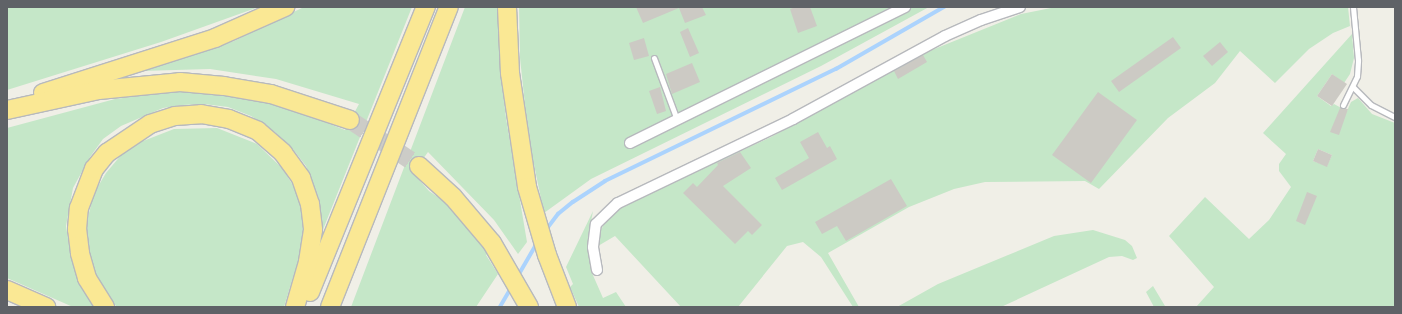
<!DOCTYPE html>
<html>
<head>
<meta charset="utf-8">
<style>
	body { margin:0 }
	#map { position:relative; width:1402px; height:314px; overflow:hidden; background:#f0efe7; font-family:Karla,sans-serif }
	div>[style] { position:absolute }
	.green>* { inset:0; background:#c5e7c8 }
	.stream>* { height:3.5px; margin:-1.75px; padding:0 1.75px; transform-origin:1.75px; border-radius:1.75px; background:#abd3fd }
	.building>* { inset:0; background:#cccac4 }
	.highway-tunnel>* { height:18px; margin-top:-9px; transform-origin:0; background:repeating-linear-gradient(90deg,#ccccc7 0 18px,transparent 0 27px) }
	.roads { filter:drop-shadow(1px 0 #b7b9bd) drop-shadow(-1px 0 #b7b9bd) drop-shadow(0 1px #b7b9bd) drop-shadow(0 -1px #b7b9bd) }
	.lane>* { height:5px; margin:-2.5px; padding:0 2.5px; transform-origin:2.5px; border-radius:2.5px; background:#fff }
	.street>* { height:10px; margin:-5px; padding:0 5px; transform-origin:5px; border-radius:5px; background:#fff }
	.highway>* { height:18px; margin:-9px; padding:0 9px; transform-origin:9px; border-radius:9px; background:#fae894 }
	span { translate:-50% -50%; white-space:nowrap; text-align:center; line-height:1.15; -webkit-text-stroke:3.5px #fff; paint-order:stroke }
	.frame { position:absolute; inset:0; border:8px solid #5f6267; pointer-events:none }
</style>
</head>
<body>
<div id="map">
	<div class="green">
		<i style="clip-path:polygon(7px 7px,259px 7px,161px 42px,7px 90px)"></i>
		<i style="clip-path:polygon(304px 7px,412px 7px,322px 232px,319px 199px,306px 166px,292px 148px,275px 132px,251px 116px,228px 107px,204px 104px,182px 105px,163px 108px,121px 126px,103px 139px,90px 157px,73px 188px,66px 226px,71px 257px,82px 289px,97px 307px,73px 307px,7px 278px,7px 128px,115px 99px,170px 92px,209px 92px,248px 98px,282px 105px,345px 130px,359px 104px,276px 79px,210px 69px,141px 71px,234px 41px)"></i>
		<i style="clip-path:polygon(465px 7px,498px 7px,500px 64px,506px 118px,527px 242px,518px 254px,494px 220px,428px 152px,413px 173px,429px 191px,442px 200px,469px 228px,489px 253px,486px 255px,498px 274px,476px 307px,351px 307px)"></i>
		<i style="clip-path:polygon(519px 7px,929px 7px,821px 66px,591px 179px,544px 213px,533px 160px,525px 105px,520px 58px)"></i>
		<i style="clip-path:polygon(1056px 7px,1348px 7px,1350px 26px,1333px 33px,1309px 49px,1275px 83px,1240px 51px,1215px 83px,1168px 118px,1099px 189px,1085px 181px,985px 182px,954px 189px,909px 207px,828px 253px,859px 307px,853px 307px,821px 257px,803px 242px,787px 246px,738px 307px,681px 307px,615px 236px,598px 246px,599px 234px,604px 224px,623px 205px,771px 137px,927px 52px,1021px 14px)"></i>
		<i style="clip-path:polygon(evenodd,1352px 34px,1354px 58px,1350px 74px,1344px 83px,1332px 74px,1317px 96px,1331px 106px,1334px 104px,1347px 111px,1351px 102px,1358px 98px,1372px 114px,1395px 123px,1395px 307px,1196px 307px,1214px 287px,1169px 236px,1205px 197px,1249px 239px,1269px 220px,1291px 187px,1279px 171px,1279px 164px,1286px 154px,1263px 133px,1352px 34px,1318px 149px,1332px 155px,1327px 166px,1313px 161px,1318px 149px)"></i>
		<i style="clip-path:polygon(217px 128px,257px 144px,282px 168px,298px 193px,303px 219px,303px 245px,284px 307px,117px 307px,104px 293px,92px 270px,85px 229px,94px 193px,106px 173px,122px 154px,138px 143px,174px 129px)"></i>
		<i style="clip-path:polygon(593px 211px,588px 238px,592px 273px,603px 298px,616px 292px,626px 307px,579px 307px,570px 287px,573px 284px,566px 267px)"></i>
		<i style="clip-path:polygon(1093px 230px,1125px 240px,1132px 246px,1137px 258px,1133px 260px,1122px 256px,1109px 257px,1001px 307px,897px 307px,938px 284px,1054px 236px)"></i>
		<i style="clip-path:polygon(1153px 286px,1165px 306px,1166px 307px,1154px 307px,1146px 292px)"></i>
	</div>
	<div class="stream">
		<i style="left:546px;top:230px;width:20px;rotate:-53deg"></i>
		<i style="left:558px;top:214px;width:19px;rotate:-39deg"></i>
		<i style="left:573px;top:202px;width:38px;rotate:-33deg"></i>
		<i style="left:605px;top:181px;width:257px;rotate:-25.9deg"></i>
		<i style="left:836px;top:69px;width:125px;rotate:-29.9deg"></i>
		<i style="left:518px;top:276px;width:38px;rotate:-60deg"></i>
		<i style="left:500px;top:307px;width:22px;rotate:-60deg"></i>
	</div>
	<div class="building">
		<i style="clip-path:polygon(636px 7px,702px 7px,706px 15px,685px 23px,679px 8px,643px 23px)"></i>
		<i style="clip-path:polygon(796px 7px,810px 7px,817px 26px,798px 33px,790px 9px)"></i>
		<i style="clip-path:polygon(688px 28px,699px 53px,690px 57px,680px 32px)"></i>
		<i style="clip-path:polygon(1173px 37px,1181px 48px,1119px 92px,1111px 81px)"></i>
		<i style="clip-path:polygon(644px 38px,649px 56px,634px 60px,629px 43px)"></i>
		<i style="clip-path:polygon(1220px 42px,1228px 52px,1212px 66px,1203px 56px)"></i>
		<i style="clip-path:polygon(923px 55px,927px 62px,898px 79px,894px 71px)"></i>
		<i style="clip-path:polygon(692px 63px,700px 82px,672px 94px,666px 74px)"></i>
		<i style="clip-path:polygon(1332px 74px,1347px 84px,1332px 106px,1317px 96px)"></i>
		<i style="clip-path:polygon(660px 87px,666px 111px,657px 114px,649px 91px)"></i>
		<i style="clip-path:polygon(1098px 92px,1137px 120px,1091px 183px,1052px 155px)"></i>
		<i style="clip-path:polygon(1340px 108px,1348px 109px,1339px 135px,1330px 132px)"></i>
		<i style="clip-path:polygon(818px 132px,827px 148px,830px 146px,837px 159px,782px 190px,775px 178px,809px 158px,800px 142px)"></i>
		<i style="clip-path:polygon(1318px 149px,1332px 155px,1327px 167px,1313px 161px)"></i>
		<i style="clip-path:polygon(740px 152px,751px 168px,723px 186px,762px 225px,752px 235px,748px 231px,735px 244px,683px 193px,693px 183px,697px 187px,718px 165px,717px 163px)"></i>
		<i style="clip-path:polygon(891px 179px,907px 206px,846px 241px,837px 226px,822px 234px,815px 222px)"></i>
		<i style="clip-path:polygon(1307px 192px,1317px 196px,1305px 225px,1296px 221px)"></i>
	</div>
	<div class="highway-tunnel">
		<i style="left:350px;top:120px;width:83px;rotate:33.7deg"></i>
	</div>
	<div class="roads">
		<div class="lane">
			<i style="left:654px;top:58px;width:66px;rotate:69.6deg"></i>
			<i style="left:1353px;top:87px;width:25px;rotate:45deg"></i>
			<i style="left:1371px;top:105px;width:27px;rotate:27deg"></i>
			<i style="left:1343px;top:105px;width:32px;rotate:-64deg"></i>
			<i style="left:1357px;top:76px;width:16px;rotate:-86deg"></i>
			<i style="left:1358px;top:60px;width:53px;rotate:-95.4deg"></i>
		</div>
		<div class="street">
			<i style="left:630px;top:143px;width:307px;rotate:-26.3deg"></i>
			<i style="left:597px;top:270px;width:23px;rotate:-100deg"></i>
			<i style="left:593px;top:247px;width:23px;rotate:-83deg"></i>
			<i style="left:596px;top:224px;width:30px;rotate:-44deg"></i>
			<i style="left:618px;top:203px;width:194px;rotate:-25.6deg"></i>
			<i style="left:793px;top:119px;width:173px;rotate:-28.6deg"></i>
			<i style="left:945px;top:36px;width:39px;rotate:-24deg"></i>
			<i style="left:981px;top:20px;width:41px;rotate:-18.4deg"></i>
		</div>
		<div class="highway">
			<i style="left:507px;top:7px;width:66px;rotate:87.4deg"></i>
			<i style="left:510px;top:73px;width:115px;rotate:81.5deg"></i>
			<i style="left:527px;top:187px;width:71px;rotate:73.6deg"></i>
			<i style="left:547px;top:255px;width:56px;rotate:69deg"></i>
			<i style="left:43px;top:93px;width:181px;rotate:-17.7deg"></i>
			<i style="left:215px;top:38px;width:77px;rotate:-23.9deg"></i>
			<i style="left:7px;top:110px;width:94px;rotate:-12.3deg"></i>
			<i style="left:99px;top:90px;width:81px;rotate:-5.6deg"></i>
			<i style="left:180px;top:82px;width:44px;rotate:5.2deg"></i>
			<i style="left:224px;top:86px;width:48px;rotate:9.7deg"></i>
			<i style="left:271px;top:94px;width:83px;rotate:18.2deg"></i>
			<i style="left:419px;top:166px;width:46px;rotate:42.4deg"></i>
			<i style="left:453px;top:197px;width:60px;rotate:49.7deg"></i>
			<i style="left:492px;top:243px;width:74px;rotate:60deg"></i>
			<i style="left:7px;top:290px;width:43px;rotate:23.6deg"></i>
			<i style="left:310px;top:292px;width:308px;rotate:-67.9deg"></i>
			<i style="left:105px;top:307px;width:34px;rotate:-122deg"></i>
			<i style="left:87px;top:278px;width:26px;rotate:-106deg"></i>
			<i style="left:80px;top:253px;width:24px;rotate:-97deg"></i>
			<i style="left:77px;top:229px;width:21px;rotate:-85deg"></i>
			<i style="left:79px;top:208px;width:42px;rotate:-69deg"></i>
			<i style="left:94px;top:169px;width:21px;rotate:-51deg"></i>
			<i style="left:107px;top:153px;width:52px;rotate:-34deg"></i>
			<i style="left:150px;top:124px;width:26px;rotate:-18deg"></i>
			<i style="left:175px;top:116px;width:26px;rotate:-4deg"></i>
			<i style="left:201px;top:114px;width:28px;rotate:10deg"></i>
			<i style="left:229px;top:119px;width:31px;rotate:22deg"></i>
			<i style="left:258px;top:131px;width:33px;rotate:41deg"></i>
			<i style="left:283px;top:153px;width:31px;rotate:54deg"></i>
			<i style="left:301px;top:178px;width:28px;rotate:71deg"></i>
			<i style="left:310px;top:204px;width:26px;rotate:83deg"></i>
			<i style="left:313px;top:230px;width:32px;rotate:99deg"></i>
			<i style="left:308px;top:262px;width:47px;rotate:106.1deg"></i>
			<i style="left:330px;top:307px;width:323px;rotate:-68.4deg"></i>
		</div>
	</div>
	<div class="frame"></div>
</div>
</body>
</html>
